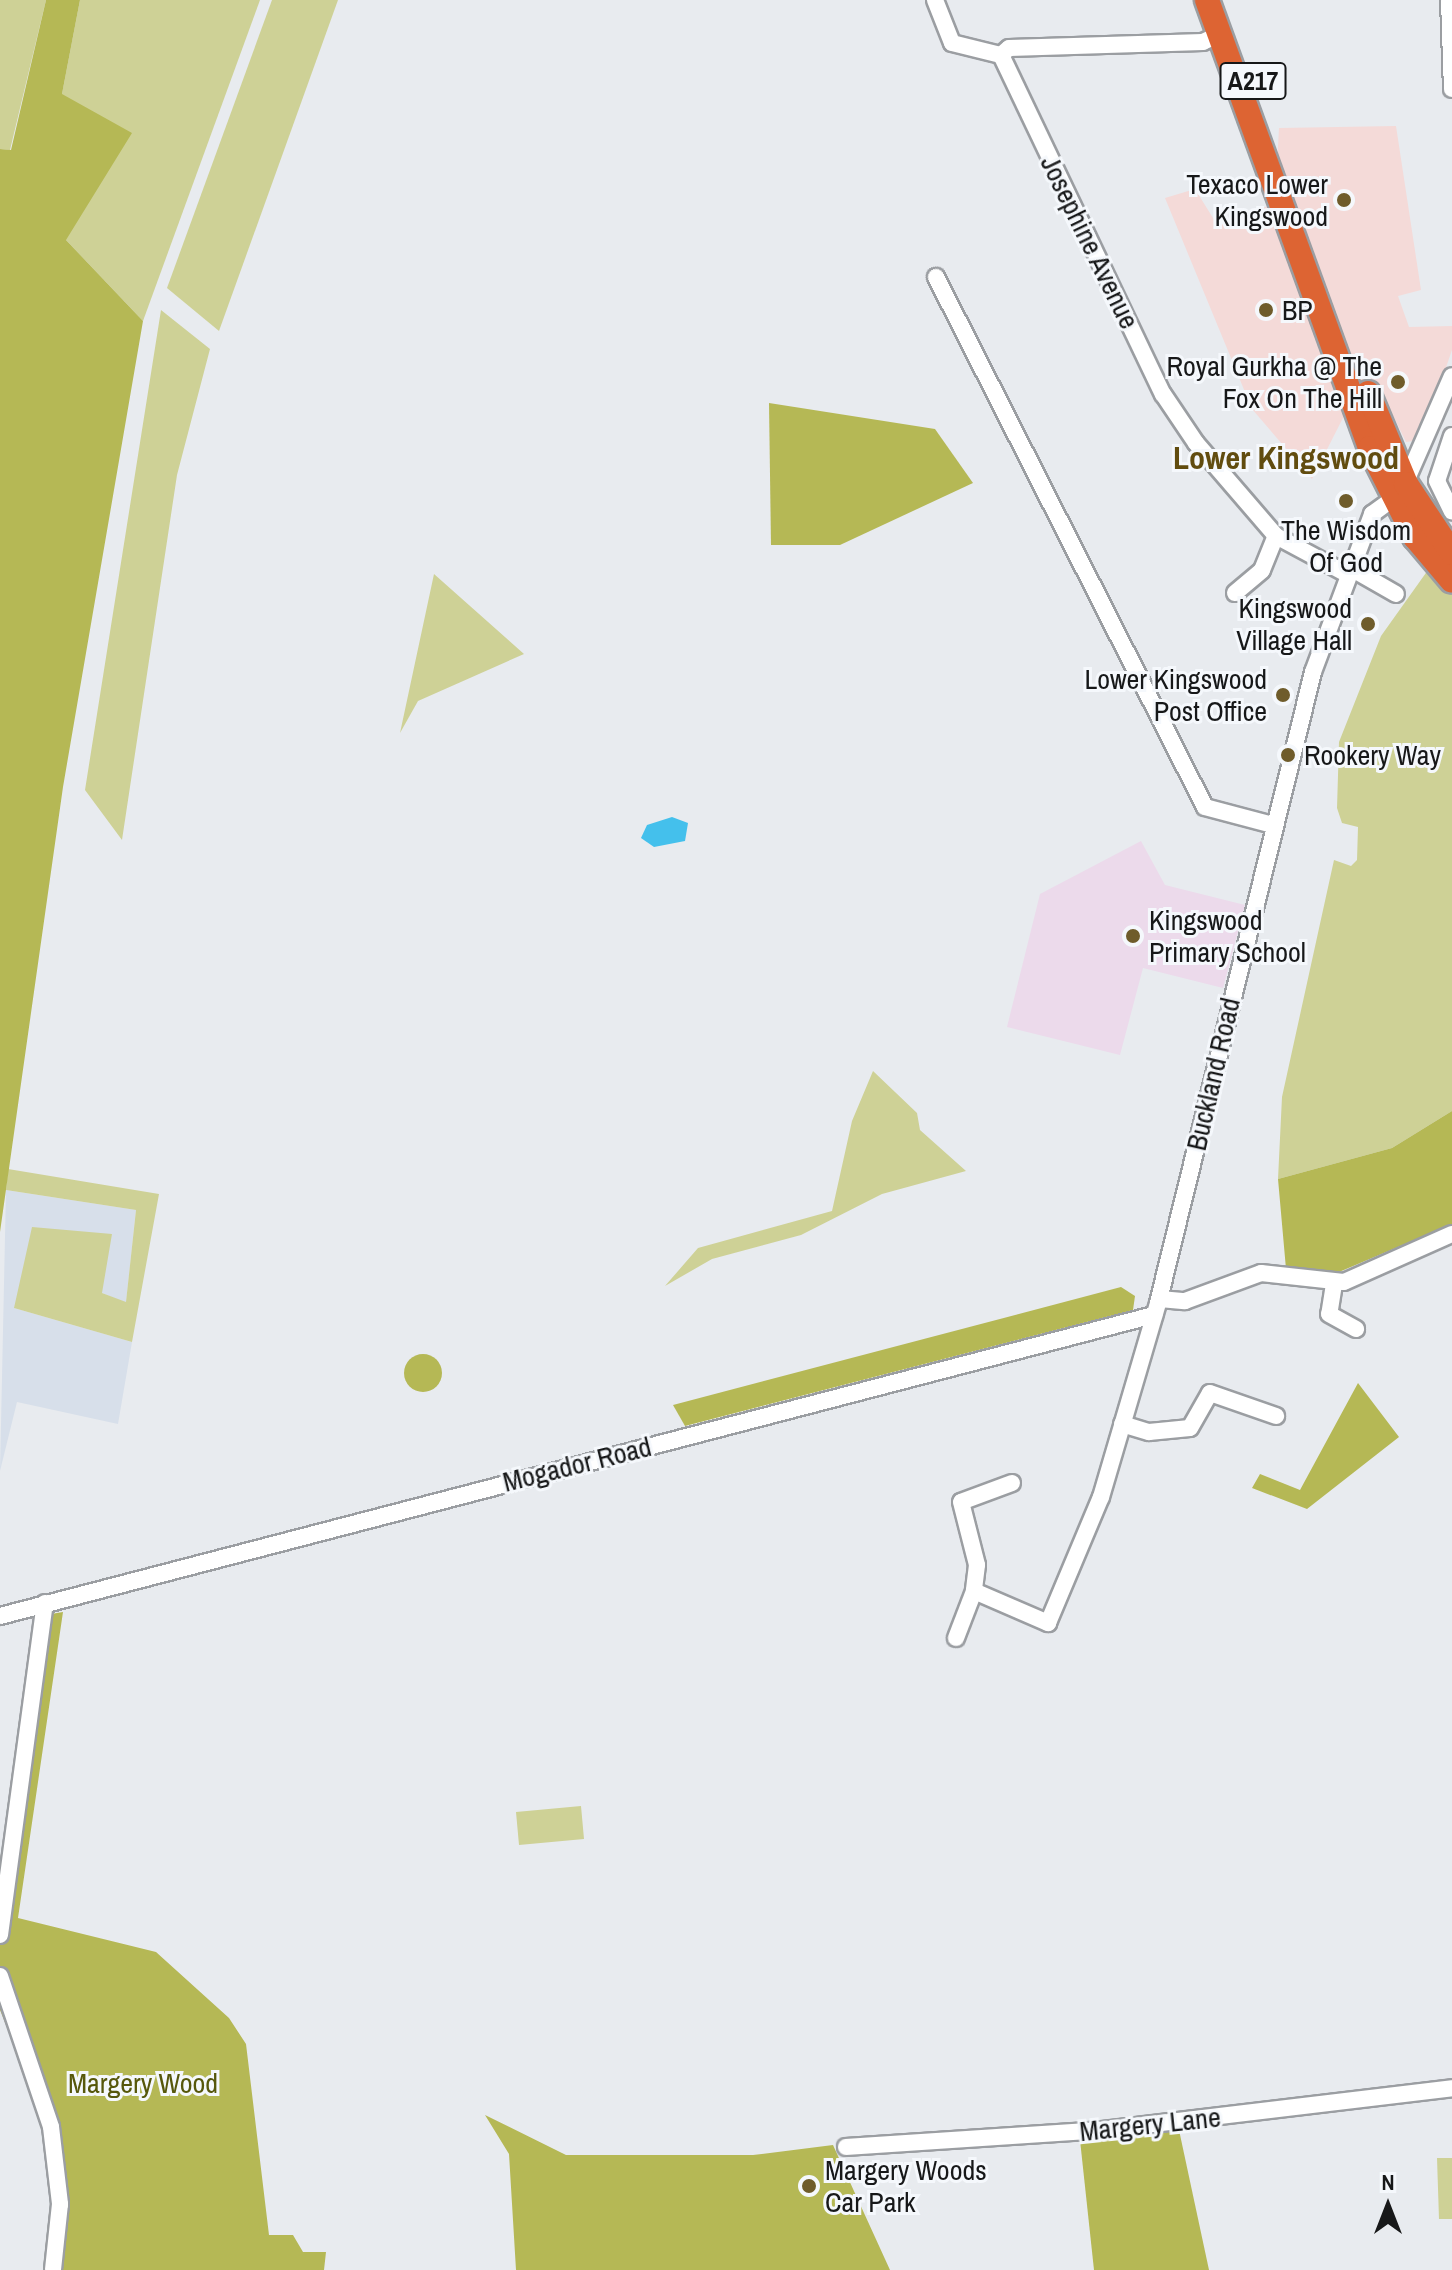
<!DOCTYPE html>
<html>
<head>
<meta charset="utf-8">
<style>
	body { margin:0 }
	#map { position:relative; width:1452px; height:2270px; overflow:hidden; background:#e8ebef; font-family:"Archivo Narrow",sans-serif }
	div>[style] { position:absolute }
	.commercial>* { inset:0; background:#f4dad8 }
	.built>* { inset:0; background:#d7dfea }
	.education>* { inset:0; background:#ecdaeb }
	.green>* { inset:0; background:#ced196 }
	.forest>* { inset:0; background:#b5b855 }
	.round { border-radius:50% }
	.water>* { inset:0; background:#44c0ec }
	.roads { filter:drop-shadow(2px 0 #9b9ea2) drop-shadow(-2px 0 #9b9ea2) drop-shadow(0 2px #9b9ea2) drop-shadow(0 -2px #9b9ea2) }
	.minor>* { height:16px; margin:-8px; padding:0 8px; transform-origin:8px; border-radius:8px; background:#fff }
	.highway>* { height:24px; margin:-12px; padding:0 12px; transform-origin:12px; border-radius:12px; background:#dd6433 }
	.dots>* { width:22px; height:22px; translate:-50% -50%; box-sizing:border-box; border:4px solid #f5f8fc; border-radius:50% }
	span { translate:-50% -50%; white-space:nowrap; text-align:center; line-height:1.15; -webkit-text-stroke:6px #f5f8fc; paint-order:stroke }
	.shield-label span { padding:2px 6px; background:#f5f8fc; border:2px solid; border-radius:6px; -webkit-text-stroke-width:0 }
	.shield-label { font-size:26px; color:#171819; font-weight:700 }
	.poi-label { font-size:28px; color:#171819 }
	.right { translate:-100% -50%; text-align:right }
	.left { translate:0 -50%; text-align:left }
	.street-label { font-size:28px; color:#171819 }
	.park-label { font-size:28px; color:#56570b }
	.quarter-label { font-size:32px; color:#614c0f; font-weight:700 }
	.north { position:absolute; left:1348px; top:2166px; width:80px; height:80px; -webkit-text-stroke:6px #f5f8fc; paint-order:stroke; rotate:0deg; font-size:22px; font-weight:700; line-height:32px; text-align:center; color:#171819 }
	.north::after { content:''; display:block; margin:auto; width:28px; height:36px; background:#171819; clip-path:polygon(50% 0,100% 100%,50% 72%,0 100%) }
</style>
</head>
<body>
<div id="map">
	<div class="commercial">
		<i style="clip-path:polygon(1396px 126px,1421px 290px,1398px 296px,1409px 327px,1452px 326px,1452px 350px,1421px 440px,1406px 442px,1387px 403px,1348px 408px,1312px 479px,1252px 409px,1165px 198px,1195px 189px,1218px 226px,1275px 203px,1279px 128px)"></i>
	</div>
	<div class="built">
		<i style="clip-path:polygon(6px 1190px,136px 1210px,126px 1303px,102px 1293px,14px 1308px,132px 1342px,118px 1424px,17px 1402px,0 1471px)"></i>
	</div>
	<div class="education">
		<i style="clip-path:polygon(1141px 841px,1165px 885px,1245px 905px,1223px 988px,1143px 968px,1120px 1055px,1007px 1027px,1040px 894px)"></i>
	</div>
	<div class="green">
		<i style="clip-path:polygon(0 0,46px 0,10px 150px,0 149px)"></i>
		<i style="clip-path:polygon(80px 0,260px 0,143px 321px,66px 240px,62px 94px)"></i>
		<i style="clip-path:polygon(272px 0,338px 0,219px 331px,167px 288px)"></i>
		<i style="clip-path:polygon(161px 310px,210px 349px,177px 475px,122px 840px,85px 790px)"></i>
		<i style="clip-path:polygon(1428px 570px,1452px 592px,1452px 1111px,1392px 1148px,1278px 1179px,1282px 1097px,1334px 860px,1351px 866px,1357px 860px,1358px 827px,1342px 823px,1337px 808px,1339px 742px,1381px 636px)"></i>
		<i style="clip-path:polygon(434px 574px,524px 654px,418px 701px,400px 733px)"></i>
		<i style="clip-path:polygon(873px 1071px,917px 1113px,920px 1130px,966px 1171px,882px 1194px,801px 1235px,712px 1259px,665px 1286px,698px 1248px,832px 1211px,852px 1121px)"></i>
		<i style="clip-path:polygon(8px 1169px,159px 1194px,132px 1342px,14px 1308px,32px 1227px,112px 1234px,102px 1293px,126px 1302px,136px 1210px,6px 1190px)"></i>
		<i style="clip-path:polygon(581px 1806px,584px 1839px,519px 1845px,516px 1812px)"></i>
		<i style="clip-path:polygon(1437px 2158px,1452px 2158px,1452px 2219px,1439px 2219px)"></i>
	</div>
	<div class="forest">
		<i style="clip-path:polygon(46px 0,80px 0,62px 94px,132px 133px,66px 240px,143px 321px,63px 787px,0 1232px,0 149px,11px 150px)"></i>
		<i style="clip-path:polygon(769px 403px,935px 429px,973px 483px,840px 545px,771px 545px)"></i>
		<i style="clip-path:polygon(1452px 1111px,1452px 1224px,1332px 1275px,1286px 1269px,1278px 1179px,1392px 1148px)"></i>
		<i style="clip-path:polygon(1121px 1287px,1135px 1296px,1133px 1310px,685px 1426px,673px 1405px)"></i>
		<i class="round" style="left:404px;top:1354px;width:38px;height:38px"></i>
		<i style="clip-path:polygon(1358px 1383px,1399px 1437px,1307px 1509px,1252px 1488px,1260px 1474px,1300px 1490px)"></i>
		<i style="clip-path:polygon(63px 1612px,18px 1918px,156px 1952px,229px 2018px,246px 2044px,269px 2235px,293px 2235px,303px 2252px,326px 2252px,324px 2270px,43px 2270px,54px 2214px,44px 2120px,0 2010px,0 1911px,51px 1614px)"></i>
		<i style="clip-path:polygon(485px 2115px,566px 2155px,753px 2155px,833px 2145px,890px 2270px,516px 2270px,509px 2154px)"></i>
		<i style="clip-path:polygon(1179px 2130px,1209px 2270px,1094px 2270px,1080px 2140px)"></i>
	</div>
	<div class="water">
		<i style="clip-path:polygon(672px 817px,688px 823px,685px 841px,654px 847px,641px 838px,647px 825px)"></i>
	</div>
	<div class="roads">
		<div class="minor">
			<i style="left:935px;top:0;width:46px;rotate:68.4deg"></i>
			<i style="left:952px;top:43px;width:50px;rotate:13.8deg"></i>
			<i style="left:1449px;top:0;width:89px;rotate:88.1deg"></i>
			<i style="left:1220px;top:34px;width:19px;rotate:155deg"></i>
			<i style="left:1203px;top:42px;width:194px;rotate:178.2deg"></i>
			<i style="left:1009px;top:48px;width:11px;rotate:139deg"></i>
			<i style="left:1001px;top:55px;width:376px;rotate:64.5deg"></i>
			<i style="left:1163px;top:394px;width:59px;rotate:56deg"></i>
			<i style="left:1196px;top:443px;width:123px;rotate:49.3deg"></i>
			<i style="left:1276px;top:536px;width:81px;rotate:28.2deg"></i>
			<i style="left:936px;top:277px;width:594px;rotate:63.09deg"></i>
			<i style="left:1205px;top:807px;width:70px;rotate:14.8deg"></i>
			<i style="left:1452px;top:436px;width:47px;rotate:108.4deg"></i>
			<i style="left:1437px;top:481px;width:34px;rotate:64deg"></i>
			<i style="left:1403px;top:488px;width:122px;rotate:-66.4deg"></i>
			<i style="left:1349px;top:567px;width:54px;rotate:29.9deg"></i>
			<i style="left:1235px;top:593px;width:35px;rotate:-40deg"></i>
			<i style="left:1262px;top:570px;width:37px;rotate:-68deg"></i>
			<i style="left:1334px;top:1284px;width:30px;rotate:99deg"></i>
			<i style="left:1329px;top:1314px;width:31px;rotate:29deg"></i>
			<i style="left:1160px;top:1299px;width:25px;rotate:5deg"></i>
			<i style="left:1185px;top:1301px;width:81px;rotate:-20.2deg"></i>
			<i style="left:1261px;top:1273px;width:83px;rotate:6.2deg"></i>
			<i style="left:1344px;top:1282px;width:118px;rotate:-24deg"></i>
			<i style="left:1122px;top:1424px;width:28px;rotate:17deg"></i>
			<i style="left:1149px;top:1432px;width:41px;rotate:-5.6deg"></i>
			<i style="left:1190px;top:1428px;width:40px;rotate:-60.3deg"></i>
			<i style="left:1210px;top:1393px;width:70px;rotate:19.2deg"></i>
			<i style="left:1012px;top:1483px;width:54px;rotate:159.6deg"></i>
			<i style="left:961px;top:1502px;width:65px;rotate:75.7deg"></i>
			<i style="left:977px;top:1565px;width:26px;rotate:97deg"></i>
			<i style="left:974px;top:1591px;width:81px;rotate:23.4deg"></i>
			<i style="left:1048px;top:1623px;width:137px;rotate:-67.2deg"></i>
			<i style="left:1101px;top:1497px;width:202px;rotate:-73.6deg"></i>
			<i style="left:1158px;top:1303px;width:650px;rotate:-76.2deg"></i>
			<i style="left:1313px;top:672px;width:169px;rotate:-69.5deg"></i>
			<i style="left:1372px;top:514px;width:27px;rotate:-36deg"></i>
			<i style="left:0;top:1616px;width:1193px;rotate:-14.62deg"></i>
			<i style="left:956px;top:1638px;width:50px;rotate:-69deg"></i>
			<i style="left:0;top:1935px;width:335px;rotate:-82.3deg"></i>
			<i style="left:0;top:1976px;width:159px;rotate:71.3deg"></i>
			<i style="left:51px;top:2127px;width:78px;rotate:83.3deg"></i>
			<i style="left:60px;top:2204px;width:66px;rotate:96.1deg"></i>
			<i style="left:846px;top:2147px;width:257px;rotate:-3.8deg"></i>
			<i style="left:1102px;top:2130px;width:353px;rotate:-6.8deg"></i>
		</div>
		<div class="highway">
			<i style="left:1207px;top:0;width:477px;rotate:70deg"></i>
			<i style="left:1370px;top:448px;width:100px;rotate:63.2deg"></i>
			<i style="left:1415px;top:537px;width:57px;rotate:49.9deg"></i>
			<i style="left:1368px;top:393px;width:99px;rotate:67.3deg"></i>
			<i style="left:1406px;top:484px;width:83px;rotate:56.3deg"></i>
		</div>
	</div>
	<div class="dots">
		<i style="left:1344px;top:200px;background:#6f5c2b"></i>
		<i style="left:1266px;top:310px;background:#6f5c2b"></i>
		<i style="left:1398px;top:382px;background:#6f5c2b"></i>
		<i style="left:1346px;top:501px;background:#6f5c2b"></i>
		<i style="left:1368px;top:624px;background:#6f5c2b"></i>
		<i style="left:1283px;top:695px;background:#6f5c2b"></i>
		<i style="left:1288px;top:755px;background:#6f5c2b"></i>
		<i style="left:1133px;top:936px;background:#6f5c2b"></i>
		<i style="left:809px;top:2186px;background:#6f5c2b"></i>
	</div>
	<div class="shield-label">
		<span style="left:1253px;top:81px">A217</span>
	</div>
	<div class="poi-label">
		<span class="right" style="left:1328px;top:200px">Texaco Lower<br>Kingswood</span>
		<span class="left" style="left:1282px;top:310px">BP</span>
		<span class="right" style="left:1382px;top:382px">Royal Gurkha @ The<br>Fox On The Hill</span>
		<span style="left:1346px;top:546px">The Wisdom<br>Of God</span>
		<span class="right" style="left:1352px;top:624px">Kingswood<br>Village Hall</span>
		<span class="right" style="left:1267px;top:695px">Lower Kingswood<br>Post Office</span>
		<span class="left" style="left:1304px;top:755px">Rookery Way</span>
		<span class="left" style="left:1149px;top:936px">Kingswood<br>Primary School</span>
		<span class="left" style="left:825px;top:2186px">Margery Woods<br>Car Park</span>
	</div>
	<div class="street-label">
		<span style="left:1090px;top:242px;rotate:64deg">Josephine Avenue</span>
		<span style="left:1213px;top:1074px;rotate:-77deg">Buckland Road</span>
		<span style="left:577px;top:1464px;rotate:-14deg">Mogador Road</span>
		<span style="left:1150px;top:2124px;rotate:-6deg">Margery Lane</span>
	</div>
	<div class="park-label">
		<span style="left:143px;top:2083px">Margery Wood</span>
	</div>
	<div class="quarter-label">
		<span style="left:1286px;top:458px">Lower Kingswood</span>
	</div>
	<div class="north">N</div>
</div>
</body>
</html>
